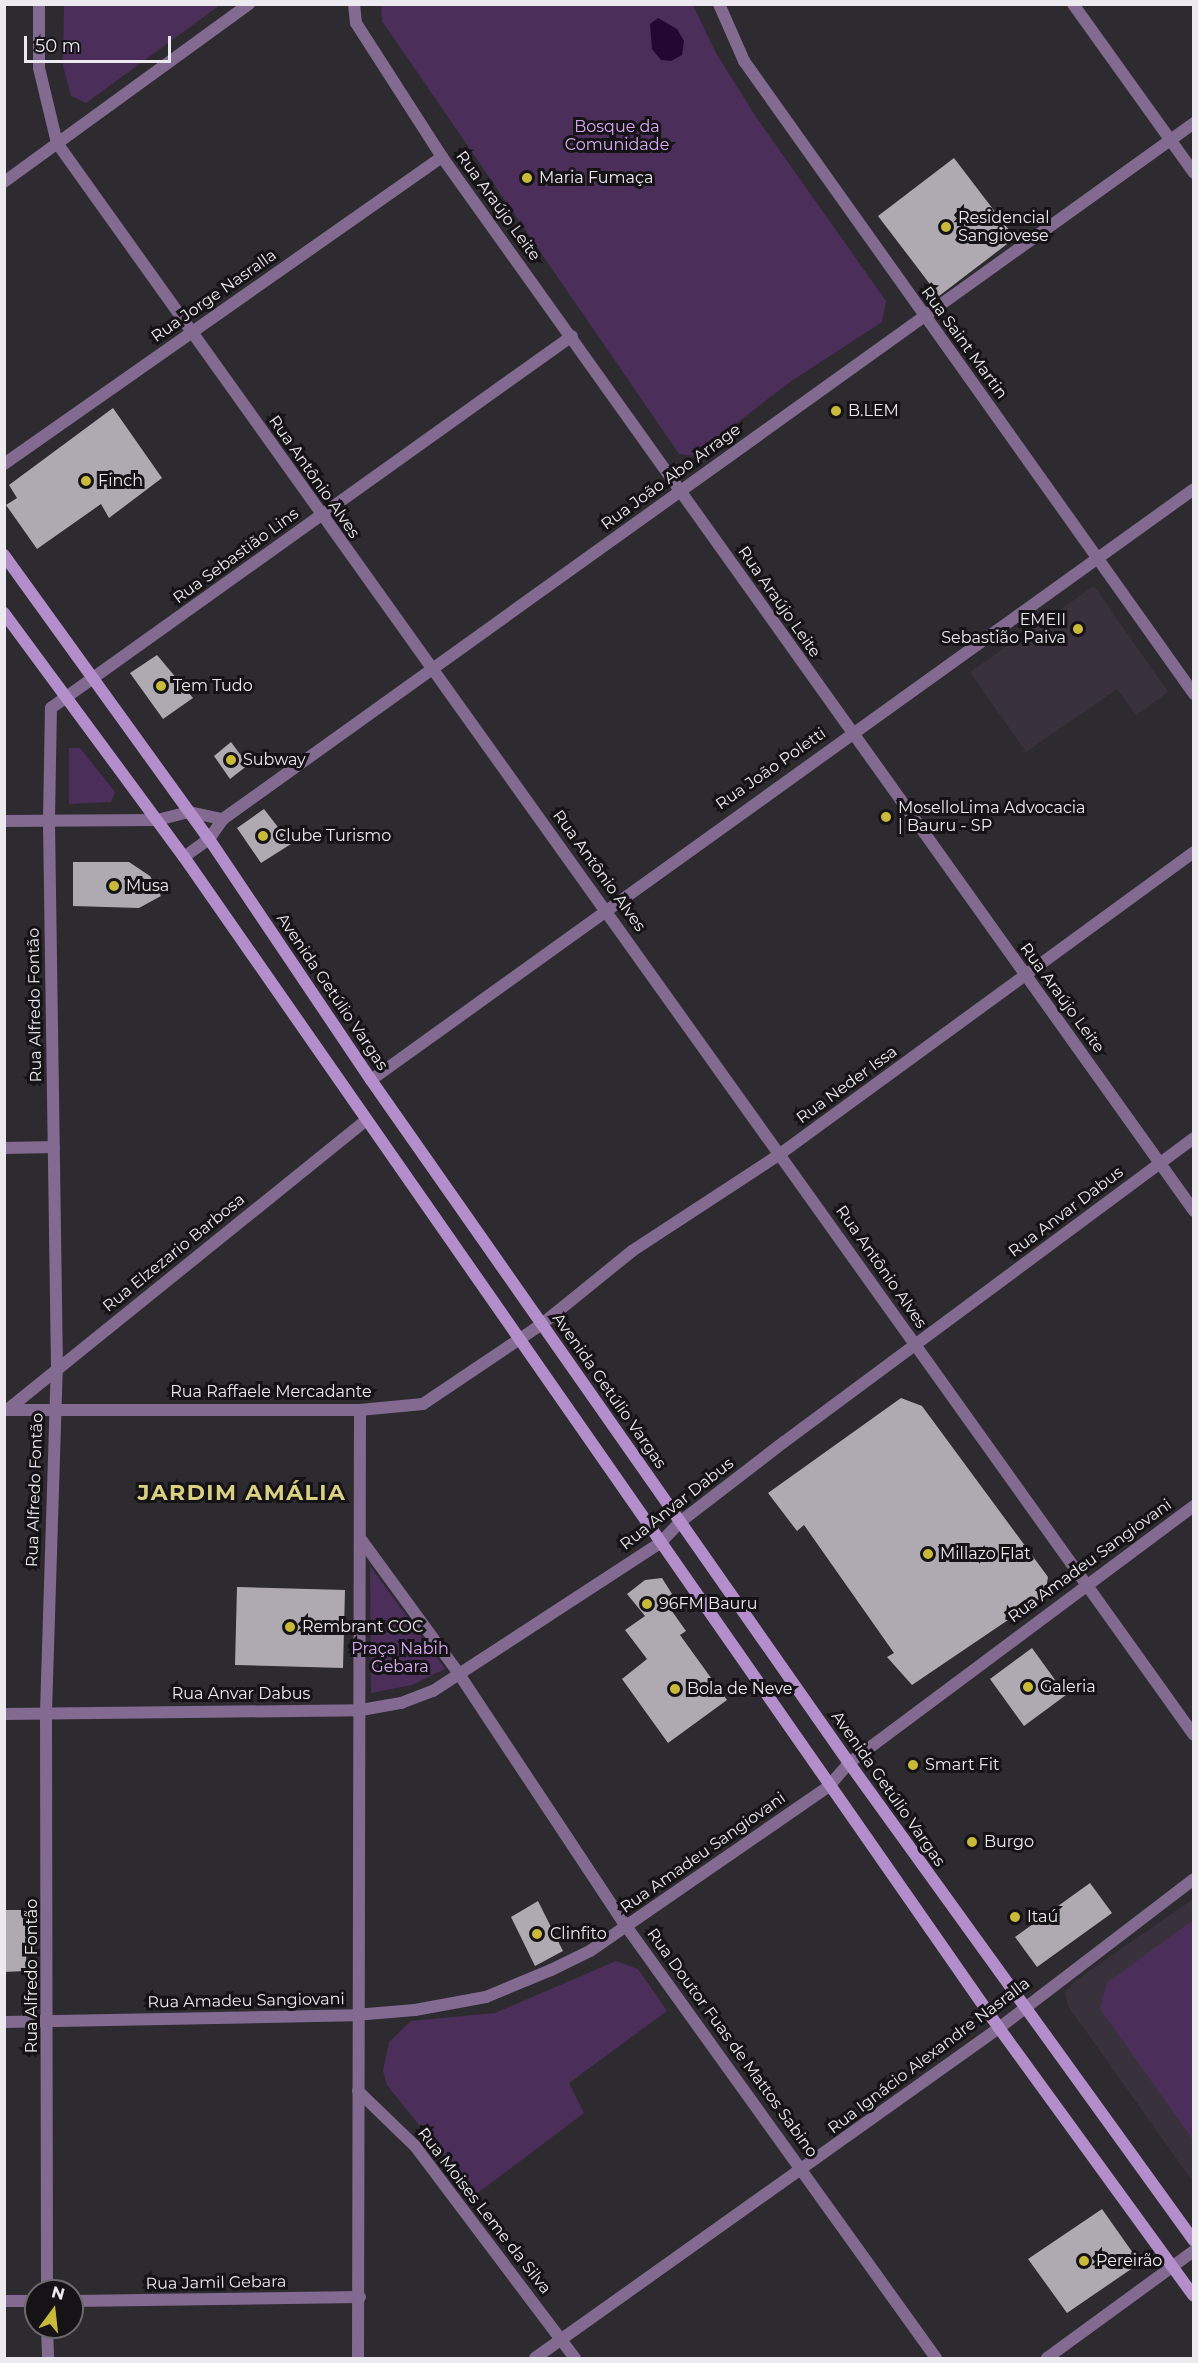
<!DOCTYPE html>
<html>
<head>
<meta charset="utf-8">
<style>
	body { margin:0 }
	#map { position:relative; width:1198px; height:2363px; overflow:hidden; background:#2d2a30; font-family:Montserrat,sans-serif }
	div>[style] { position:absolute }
	.built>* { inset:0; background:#39323d }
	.green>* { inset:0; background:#4b2f5a }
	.water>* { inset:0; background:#250733 }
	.building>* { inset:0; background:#afaab1 }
	.minor>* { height:12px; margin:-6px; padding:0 6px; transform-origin:6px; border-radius:6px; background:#826a91 }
	.tertiary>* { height:12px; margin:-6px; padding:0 6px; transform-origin:6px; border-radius:6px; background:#826a91 }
	.secondary>* { height:12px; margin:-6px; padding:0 6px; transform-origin:6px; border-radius:6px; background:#b48dcb }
	.dots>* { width:16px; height:16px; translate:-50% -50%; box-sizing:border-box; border:3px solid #151316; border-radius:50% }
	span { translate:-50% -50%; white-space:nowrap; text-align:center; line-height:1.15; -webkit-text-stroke:6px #151316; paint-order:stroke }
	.park-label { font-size:16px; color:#daabf5 }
	.poi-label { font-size:16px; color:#eceaee }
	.left { translate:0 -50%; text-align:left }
	.right { translate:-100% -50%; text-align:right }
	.street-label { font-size:16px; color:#eceaee }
	.district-label { font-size:22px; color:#d9d081; font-weight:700; letter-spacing:1.5px }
	.frame { position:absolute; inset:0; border:6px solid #eceaee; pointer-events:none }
	.north { position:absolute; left:24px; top:2279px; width:60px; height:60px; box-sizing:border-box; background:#151316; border:2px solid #6b696c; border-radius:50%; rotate:15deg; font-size:16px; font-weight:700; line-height:24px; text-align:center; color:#eceaee }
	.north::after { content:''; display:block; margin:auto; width:21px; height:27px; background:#c9ba3a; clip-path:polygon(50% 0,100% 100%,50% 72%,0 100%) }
	.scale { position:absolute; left:24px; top:36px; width:147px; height:27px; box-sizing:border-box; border:3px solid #eceaee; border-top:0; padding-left:8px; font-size:18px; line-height:21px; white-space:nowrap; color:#eceaee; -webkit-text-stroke:4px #151316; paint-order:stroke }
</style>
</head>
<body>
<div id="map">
	<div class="built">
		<i style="clip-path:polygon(1094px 586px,1168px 692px,1136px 715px,1117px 689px,1026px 752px,970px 672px)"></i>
		<i style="clip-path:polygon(1193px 1899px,1193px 2182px,1068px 2006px,1065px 1992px,1075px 1981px)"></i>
	</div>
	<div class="green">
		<i style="clip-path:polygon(64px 5px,64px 4px,220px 5px,86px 103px,71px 96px,63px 66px)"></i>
		<i style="clip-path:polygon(381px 5px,693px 5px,716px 53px,756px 117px,886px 301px,882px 322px,790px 382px,694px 456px,679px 454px,382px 21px)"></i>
		<i style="clip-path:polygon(69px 748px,80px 748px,115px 792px,111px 802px,69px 804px)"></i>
		<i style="clip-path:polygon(370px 1566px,445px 1669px,412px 1685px,371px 1693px)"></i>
		<i style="clip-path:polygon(1193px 1920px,1193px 2140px,1100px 2009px,1107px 1983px)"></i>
		<i style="clip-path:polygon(616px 1961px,638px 1969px,667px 2011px,569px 2083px,584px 2113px,475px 2195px,387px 2085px,383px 2071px,389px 2042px,411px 2021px,495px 2013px)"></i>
	</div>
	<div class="water">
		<i style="clip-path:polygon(658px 18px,677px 29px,684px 41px,682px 55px,671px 61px,661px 60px,652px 49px,650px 24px)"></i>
	</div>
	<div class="building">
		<i style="clip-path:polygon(954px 158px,1015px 238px,939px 296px,878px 216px)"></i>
		<i style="clip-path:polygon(113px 408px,162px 478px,109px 518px,101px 504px,37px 549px,6px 505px,17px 498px,9px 485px)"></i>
		<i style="clip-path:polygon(157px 655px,193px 698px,163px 719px,130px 673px)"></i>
		<i style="clip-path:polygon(231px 742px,248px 765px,230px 779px,214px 756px)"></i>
		<i style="clip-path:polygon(264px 809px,291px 844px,261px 863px,237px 828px)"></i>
		<i style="clip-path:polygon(73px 862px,129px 862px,150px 876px,161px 896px,139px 908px,73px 906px)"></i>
		<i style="clip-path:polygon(901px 1398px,922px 1406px,1048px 1577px,1045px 1595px,912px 1685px,887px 1657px,894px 1653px,804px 1525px,797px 1531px,768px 1493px)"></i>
		<i style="clip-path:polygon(662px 1578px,672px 1594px,664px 1600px,686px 1631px,680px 1635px,727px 1700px,668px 1743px,622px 1679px,647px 1659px,625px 1630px,645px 1616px,627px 1594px,645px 1580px)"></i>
		<i style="clip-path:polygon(237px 1587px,345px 1590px,343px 1668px,235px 1665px)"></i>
		<i style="clip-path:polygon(1032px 1648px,1066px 1695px,1024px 1726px,990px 1679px)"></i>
		<i style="clip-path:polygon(1090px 1883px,1112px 1913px,1037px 1967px,1015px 1937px)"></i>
		<i style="clip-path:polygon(538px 1901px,563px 1951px,535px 1966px,511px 1917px)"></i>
		<i style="clip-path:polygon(4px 1910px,27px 1910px,26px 1971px,4px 1972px)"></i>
		<i style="clip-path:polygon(1102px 2209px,1140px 2263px,1067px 2313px,1028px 2259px)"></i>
	</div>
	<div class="minor">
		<i style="left:39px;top:4px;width:64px;rotate:90deg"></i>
		<i style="left:39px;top:68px;width:77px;rotate:76.5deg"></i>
		<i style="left:57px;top:143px;width:1956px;rotate:54.47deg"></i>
		<i style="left:354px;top:4px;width:19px;rotate:84deg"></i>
		<i style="left:356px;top:23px;width:159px;rotate:57.3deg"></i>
		<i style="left:442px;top:157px;width:1295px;rotate:54.49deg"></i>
		<i style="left:719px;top:4px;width:62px;rotate:66.3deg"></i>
		<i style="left:744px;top:61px;width:777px;rotate:54.59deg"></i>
		<i style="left:1073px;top:4px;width:208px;rotate:54.4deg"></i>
		<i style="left:4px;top:182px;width:303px;rotate:-36deg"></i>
		<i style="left:4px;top:464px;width:535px;rotate:-35.03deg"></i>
		<i style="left:371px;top:1080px;width:1013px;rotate:-35.68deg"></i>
		<i style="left:4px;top:1148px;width:50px;rotate:-1.1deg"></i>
		<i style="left:4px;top:1410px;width:356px"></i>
		<i style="left:360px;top:1410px;width:63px;rotate:-5.4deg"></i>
		<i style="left:423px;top:1404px;width:143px;rotate:-33.9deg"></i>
		<i style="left:542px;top:1324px;width:116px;rotate:-39deg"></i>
		<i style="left:632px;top:1251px;width:177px;rotate:-33.2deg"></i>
		<i style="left:780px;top:1154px;width:512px;rotate:-36.11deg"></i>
		<i style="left:7px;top:1410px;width:460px;rotate:-38.9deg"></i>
		<i style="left:360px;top:1538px;width:168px;rotate:53.9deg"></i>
		<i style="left:459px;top:1674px;width:302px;rotate:56.5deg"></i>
		<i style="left:626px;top:1926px;width:532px;rotate:54.34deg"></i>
		<i style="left:4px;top:1714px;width:357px;rotate:-0.6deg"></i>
		<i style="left:361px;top:1710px;width:41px;rotate:-9.9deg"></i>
		<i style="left:401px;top:1703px;width:34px;rotate:-21deg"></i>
		<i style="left:433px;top:1691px;width:271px;rotate:-33.1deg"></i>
		<i style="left:660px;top:1543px;width:29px;rotate:-46deg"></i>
		<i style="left:680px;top:1522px;width:131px;rotate:-37.6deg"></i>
		<i style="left:784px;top:1442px;width:510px;rotate:-36.56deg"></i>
		<i style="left:4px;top:2022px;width:351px;rotate:-1.1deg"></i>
		<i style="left:355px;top:2015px;width:60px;rotate:-4.8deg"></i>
		<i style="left:415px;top:2010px;width:72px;rotate:-10.4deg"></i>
		<i style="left:486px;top:1997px;width:70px;rotate:-22.6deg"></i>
		<i style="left:551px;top:1970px;width:43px;rotate:-26deg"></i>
		<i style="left:590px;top:1951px;width:290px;rotate:-34.6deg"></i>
		<i style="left:829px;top:1786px;width:30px;rotate:-49deg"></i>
		<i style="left:849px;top:1763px;width:430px;rotate:-36.7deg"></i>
		<i style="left:358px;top:2091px;width:79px;rotate:44deg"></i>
		<i style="left:415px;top:2146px;width:266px;rotate:53deg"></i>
		<i style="left:47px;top:2291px;width:579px;rotate:-90.1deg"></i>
		<i style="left:46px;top:1712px;width:344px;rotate:-88.2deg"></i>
		<i style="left:57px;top:1368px;width:548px;rotate:-90.84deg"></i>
		<i style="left:49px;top:820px;width:112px;rotate:-89deg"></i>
		<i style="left:51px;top:708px;width:640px;rotate:-35.53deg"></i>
		<i style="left:4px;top:2301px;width:32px"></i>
		<i style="left:72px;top:2301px;width:288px;rotate:-0.8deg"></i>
		<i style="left:47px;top:2327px;width:31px;rotate:88deg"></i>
		<i style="left:358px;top:2358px;width:948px;rotate:-89.88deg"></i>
		<i style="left:535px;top:2358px;width:569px;rotate:-35.42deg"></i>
		<i style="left:999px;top:2028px;width:245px;rotate:-37.4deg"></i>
		<i style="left:1047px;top:2358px;width:182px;rotate:-36.1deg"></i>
	</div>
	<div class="tertiary">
		<i style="left:4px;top:821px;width:153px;rotate:-0.4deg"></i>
		<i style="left:157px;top:820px;width:33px;rotate:-14deg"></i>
		<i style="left:189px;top:812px;width:35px;rotate:12deg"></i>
		<i style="left:223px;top:819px;width:1195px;rotate:-35.63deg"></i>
		<i style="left:184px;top:857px;width:31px;rotate:-36deg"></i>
		<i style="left:209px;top:839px;width:24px;rotate:-55deg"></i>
	</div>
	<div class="secondary">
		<i style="left:4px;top:555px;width:350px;rotate:54.2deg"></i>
		<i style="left:209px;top:839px;width:290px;rotate:56.1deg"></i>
		<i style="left:371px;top:1080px;width:834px;rotate:55.01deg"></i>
		<i style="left:849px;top:1763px;width:589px;rotate:54.18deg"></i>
		<i style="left:4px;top:613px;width:303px;rotate:53.6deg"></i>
		<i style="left:184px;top:857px;width:1427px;rotate:55.16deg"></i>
		<i style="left:999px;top:2028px;width:331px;rotate:54deg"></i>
	</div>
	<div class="dots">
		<i style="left:527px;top:178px;background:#c9ba3a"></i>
		<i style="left:946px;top:227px;background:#c9ba3a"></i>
		<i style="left:836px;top:411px;background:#c9ba3a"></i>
		<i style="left:86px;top:481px;background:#c9ba3a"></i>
		<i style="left:1078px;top:629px;background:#c9ba3a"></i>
		<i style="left:161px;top:686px;background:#c9ba3a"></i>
		<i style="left:231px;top:760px;background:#c9ba3a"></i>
		<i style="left:886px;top:817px;background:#c9ba3a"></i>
		<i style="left:263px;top:836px;background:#c9ba3a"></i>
		<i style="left:114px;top:886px;background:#c9ba3a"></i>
		<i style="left:928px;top:1554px;background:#c9ba3a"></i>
		<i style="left:647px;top:1604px;background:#c9ba3a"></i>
		<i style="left:290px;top:1627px;background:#c9ba3a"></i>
		<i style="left:1028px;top:1687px;background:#c9ba3a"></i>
		<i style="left:675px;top:1689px;background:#c9ba3a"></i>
		<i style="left:913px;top:1765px;background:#c9ba3a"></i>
		<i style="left:972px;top:1842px;background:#c9ba3a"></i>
		<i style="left:1015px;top:1917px;background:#c9ba3a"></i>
		<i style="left:537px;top:1934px;background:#c9ba3a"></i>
		<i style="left:1084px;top:2261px;background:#c9ba3a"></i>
	</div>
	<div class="park-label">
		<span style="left:617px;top:136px">Bosque da<br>Comunidade</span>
		<span style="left:400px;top:1658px">Praça Nabih<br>Gebara</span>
	</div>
	<div class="poi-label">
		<span class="left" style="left:539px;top:178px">Maria Fumaça</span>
		<span class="left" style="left:958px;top:227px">Residencial<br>Sangiovese</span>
		<span class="left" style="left:848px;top:411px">B.LEM</span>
		<span class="left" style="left:98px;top:481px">Finch</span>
		<span class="right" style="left:1066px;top:629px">EMEII<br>Sebastião Paiva</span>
		<span class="left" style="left:173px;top:686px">Tem Tudo</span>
		<span class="left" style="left:243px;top:760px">Subway</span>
		<span class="left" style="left:898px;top:817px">MoselloLima Advocacia<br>| Bauru - SP</span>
		<span class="left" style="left:275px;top:836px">Clube Turismo</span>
		<span class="left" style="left:126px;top:886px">Musa</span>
		<span class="left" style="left:940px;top:1554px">Millazo FIat</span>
		<span class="left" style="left:659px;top:1604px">96FM Bauru</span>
		<span class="left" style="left:302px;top:1627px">Rembrant COC</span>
		<span class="left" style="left:1040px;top:1687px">Galeria</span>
		<span class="left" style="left:687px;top:1689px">Bola de Neve</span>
		<span class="left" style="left:925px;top:1765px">Smart Fit</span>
		<span class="left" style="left:984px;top:1842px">Burgo</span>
		<span class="left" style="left:1027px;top:1917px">Itaú</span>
		<span class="left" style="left:550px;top:1934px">Clinfito</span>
		<span class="left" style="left:1096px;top:2261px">Pereirão</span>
	</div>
	<div class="street-label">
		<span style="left:498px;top:206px;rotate:54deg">Rua Araújo Leite</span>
		<span style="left:214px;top:296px;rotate:-35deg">Rua Jorge Nasralla</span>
		<span style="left:964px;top:343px;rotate:54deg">Rua Saint Martin</span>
		<span style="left:314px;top:477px;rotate:55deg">Rua Antônio Alves</span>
		<span style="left:671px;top:477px;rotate:-36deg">Rua João Abo Arrage</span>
		<span style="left:236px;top:556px;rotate:-36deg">Rua Sebastião Lins</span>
		<span style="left:779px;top:602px;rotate:55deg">Rua Araújo Leite</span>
		<span style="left:771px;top:769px;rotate:-35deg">Rua João Poletti</span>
		<span style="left:599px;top:871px;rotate:54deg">Rua Antônio Alves</span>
		<span style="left:332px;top:992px;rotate:56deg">Avenida Getúlio Vargas</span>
		<span style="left:1062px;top:998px;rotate:54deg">Rua Araújo Leite</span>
		<span style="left:35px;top:1005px;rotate:-91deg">Rua Alfredo Fontão</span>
		<span style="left:847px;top:1085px;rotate:-36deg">Rua Neder Issa</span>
		<span style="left:1066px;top:1212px;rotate:-37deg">Rua Anvar Dabus</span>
		<span style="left:174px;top:1253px;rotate:-39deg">Rua Elzezario Barbosa</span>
		<span style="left:881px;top:1267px;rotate:55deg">Rua Antônio Alves</span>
		<span style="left:609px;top:1391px;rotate:55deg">Avenida Getúlio Vargas</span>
		<span style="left:271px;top:1392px">Rua Raffaele Mercadante</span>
		<span style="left:35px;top:1490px;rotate:-88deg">Rua Alfredo Fontão</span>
		<span style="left:677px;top:1504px;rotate:-38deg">Rua Anvar Dabus</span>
		<span style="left:1090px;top:1561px;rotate:-36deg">Rua Amadeu Sangiovani</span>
		<span style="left:241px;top:1694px">Rua Anvar Dabus</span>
		<span style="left:888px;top:1789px;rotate:55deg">Avenida Getúlio Vargas</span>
		<span style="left:703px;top:1853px;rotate:-35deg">Rua Amadeu Sangiovani</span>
		<span style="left:32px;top:1976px;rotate:-90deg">Rua Alfredo Fontão</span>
		<span style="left:246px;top:2001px;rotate:-1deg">Rua Amadeu Sangiovani</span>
		<span style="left:732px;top:2043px;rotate:54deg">Rua Doutor Fuas de Mattos Sabino</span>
		<span style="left:929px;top:2056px;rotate:-37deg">Rua Ignácio Alexandre Nasralla</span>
		<span style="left:484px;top:2211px;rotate:52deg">Rua Moises Leme da Silva</span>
		<span style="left:216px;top:2283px;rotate:-1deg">Rua Jamil Gebara</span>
	</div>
	<div class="district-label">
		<span style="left:242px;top:1493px">JARDIM AMÁLIA</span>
	</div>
	<div class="frame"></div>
	<div class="north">N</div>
	<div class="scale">50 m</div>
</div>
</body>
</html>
